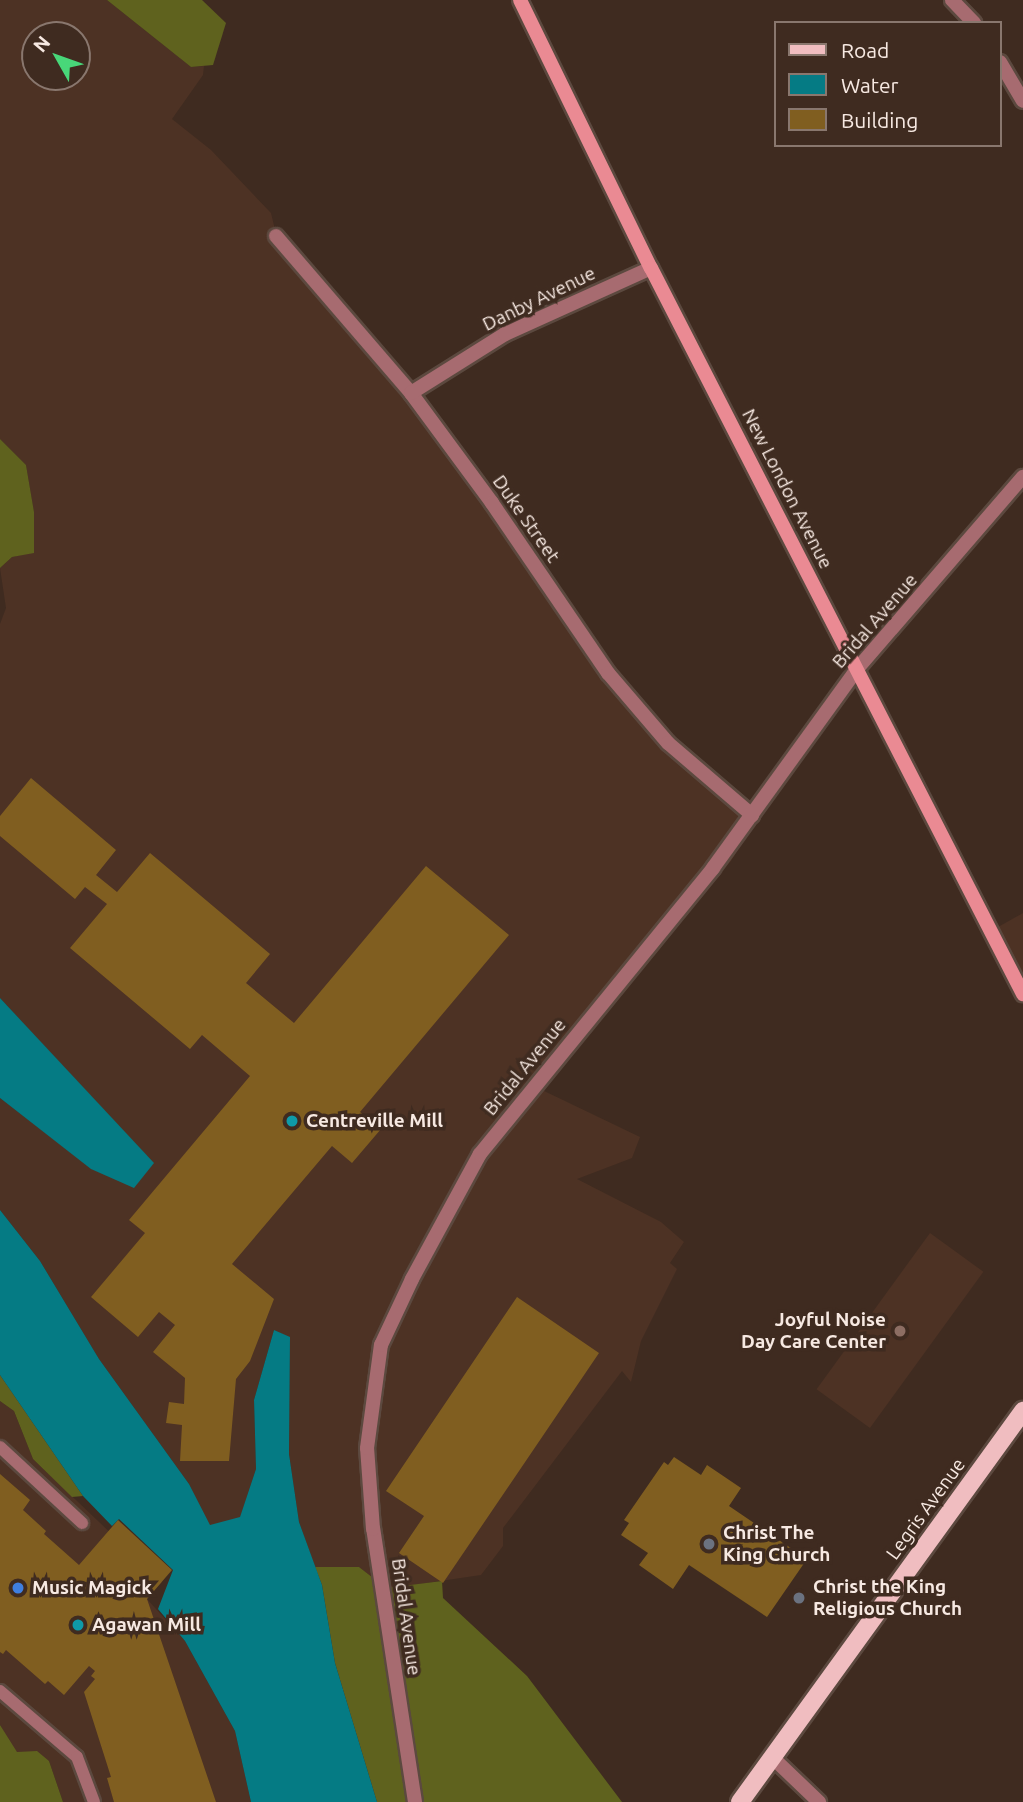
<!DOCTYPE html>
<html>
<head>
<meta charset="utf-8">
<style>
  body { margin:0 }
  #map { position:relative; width:1023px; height:1802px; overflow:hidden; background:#3f2b20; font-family:Ubuntu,sans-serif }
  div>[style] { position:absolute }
  .built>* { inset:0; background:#4d3224; transform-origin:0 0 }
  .forest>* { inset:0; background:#5f621e }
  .water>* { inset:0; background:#057b84 }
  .building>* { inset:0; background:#805e20 }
  .roads { filter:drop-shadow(2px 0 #5c493f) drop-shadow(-2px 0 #5c493f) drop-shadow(0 2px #5c493f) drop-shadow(0 -2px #5c493f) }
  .service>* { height:12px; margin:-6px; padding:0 6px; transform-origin:6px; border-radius:6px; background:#a76b70 }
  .minor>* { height:14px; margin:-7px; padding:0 7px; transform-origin:7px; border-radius:7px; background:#a76b70 }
  .secondary>* { height:14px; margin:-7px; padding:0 7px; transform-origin:7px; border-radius:7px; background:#ea8a93 }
  .primary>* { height:18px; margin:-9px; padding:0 9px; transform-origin:9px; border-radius:9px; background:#f0bdc0 }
  .dots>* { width:19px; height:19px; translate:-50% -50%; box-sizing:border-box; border:4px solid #3f2b20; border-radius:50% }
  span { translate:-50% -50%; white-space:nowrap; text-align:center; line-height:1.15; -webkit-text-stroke:7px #3f2b20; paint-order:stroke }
  .street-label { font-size:19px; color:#f7e9e2 }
  .poi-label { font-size:19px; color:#f7e9e2; font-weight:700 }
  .left { translate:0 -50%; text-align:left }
  .right { translate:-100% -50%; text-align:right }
  .legend { position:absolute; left:774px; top:21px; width:228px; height:126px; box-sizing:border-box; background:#3f2b20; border:2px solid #89776e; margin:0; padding:9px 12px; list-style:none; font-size:21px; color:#f7e9e2 }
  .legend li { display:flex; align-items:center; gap:14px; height:35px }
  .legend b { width:35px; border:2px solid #89776e }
  .north { position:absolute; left:21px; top:21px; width:70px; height:70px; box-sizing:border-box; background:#3f2b20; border:2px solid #89776e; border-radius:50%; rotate:310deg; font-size:19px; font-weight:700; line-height:28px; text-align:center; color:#f7e9e2 }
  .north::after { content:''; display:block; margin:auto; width:24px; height:32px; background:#48d779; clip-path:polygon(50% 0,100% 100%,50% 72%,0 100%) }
</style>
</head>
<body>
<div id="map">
  <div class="built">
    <div style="clip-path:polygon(evenodd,0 0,107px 0,191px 67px,204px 66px,203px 75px,172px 119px,211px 150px,271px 213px,277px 238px,408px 388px,610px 675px,683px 756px,757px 819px,731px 861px,623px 985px,540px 1089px,640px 1137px,632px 1158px,577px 1179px,661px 1222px,684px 1242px,670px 1263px,677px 1269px,641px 1341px,631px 1382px,622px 1371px,503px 1528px,503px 1546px,481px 1575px,386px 1589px,359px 1567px,315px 1567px,299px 1522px,289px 1454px,290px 1338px,274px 1330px,254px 1400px,256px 1469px,240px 1518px,209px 1526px,189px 1484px,99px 1359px,40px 1261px,0 1210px,0 1098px,92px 1169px,134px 1187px,153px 1163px,0 998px,0 624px,6px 608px,0 568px,12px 557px,34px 552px,34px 513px,26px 465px,0 439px,0 0,35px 35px,77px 35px,77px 77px,35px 77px,35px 35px)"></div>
    <div style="clip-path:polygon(1023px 913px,1023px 995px,991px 931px)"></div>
    <div style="left:930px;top:1233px;width:66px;height:193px;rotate:36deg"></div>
    <div style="clip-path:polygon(0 1401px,14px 1411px,33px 1459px,162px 1582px,147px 1599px,185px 1641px,235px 1731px,251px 1802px,63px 1802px,49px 1761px,17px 1753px,8px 1741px,0 1725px)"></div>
  </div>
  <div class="forest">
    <div style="clip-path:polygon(107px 0,202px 0,226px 23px,213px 65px,191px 67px)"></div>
    <div style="clip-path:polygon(0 439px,26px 465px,34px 512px,34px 553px,12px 557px,0 568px)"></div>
    <div style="clip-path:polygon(0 1375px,83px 1496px,72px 1497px,33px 1459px,14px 1411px,0 1401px)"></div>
    <div style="clip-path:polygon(315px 1567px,359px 1567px,386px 1588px,442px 1581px,443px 1598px,527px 1676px,622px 1802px,377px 1802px,335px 1663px,322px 1585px)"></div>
    <div style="clip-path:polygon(0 1725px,17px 1752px,37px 1751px,49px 1761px,63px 1802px,0 1802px)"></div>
  </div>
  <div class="water">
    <div style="clip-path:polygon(0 998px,154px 1163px,134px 1188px,91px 1169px,0 1098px)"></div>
    <div style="clip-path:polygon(0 1210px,40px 1261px,99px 1359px,189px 1484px,210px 1525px,240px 1517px,256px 1469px,254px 1400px,274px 1330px,290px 1337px,289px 1454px,299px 1522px,322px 1585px,335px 1663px,377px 1802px,251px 1802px,235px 1731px,185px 1641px,158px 1609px,173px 1570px,119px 1519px,112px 1526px,83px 1496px,0 1375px)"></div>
  </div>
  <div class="building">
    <div style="clip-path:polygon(31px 778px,116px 850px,96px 875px,117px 892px,150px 853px,270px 954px,246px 983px,294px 1023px,426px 866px,509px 935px,360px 1112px,381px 1129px,352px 1163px,332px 1146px,232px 1264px,274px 1299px,250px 1361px,236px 1379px,229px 1461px,180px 1461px,182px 1425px,166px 1423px,169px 1402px,184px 1404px,185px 1378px,153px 1352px,175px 1325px,159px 1312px,138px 1337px,91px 1297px,145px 1233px,129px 1220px,250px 1076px,202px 1035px,190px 1049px,70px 948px,107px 904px,85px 887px,75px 899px,0 836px,0 816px)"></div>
    <div style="clip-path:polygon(517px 1297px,599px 1353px,443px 1583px,399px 1553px,424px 1516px,386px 1491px)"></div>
    <div style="clip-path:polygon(674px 1457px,701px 1475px,707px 1465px,741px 1488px,729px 1506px,807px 1559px,767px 1617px,689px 1565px,673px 1589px,639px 1565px,648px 1553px,621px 1535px,629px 1523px,624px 1520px,664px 1462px,668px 1465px)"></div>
    <div style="clip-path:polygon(0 1474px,30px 1500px,23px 1510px,46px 1531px,44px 1534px,79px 1565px,118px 1520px,172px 1570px,147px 1599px,216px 1802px,114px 1802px,107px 1778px,111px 1777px,84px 1692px,95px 1679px,91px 1676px,95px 1671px,89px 1666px,64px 1695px,48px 1681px,45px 1684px,6px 1650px,3px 1654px,0 1652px)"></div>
  </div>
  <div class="roads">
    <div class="service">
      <div style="left:0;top:1447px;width:112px;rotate:42.8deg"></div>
      <div style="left:0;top:1691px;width:101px;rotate:40.6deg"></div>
      <div style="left:77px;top:1757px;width:48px;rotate:69.3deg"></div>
    </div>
    <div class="minor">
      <div style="left:952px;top:0;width:32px;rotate:46deg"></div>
      <div style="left:1000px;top:62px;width:45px;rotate:59.5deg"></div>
      <div style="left:276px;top:236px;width:207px;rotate:49.3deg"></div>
      <div style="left:411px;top:393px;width:137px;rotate:53.6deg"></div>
      <div style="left:492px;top:503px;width:206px;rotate:55.7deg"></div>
      <div style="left:608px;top:673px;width:92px;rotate:49.4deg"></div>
      <div style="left:668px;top:743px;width:111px;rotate:40.6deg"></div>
      <div style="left:411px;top:393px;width:111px;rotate:-32.1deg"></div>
      <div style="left:505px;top:334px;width:160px;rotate:-24.3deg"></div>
      <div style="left:773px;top:1758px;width:64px;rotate:43.7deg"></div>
      <div style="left:415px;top:1802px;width:276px;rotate:-98.7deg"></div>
      <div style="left:373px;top:1529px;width:81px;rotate:-94.2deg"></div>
      <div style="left:367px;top:1448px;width:104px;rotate:-82.3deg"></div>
      <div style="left:381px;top:1345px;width:73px;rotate:-64.8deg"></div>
      <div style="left:412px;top:1279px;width:142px;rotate:-61.5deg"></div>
      <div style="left:480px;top:1154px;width:369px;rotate:-50.8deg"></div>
      <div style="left:713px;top:868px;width:246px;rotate:-54.1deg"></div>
      <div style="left:857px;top:669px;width:254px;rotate:-49.2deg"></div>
    </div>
    <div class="secondary">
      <div style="left:520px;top:0;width:298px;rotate:64deg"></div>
      <div style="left:651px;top:268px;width:816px;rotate:62.87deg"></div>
    </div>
    <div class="primary">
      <div style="left:740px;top:1802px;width:483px;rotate:-54.1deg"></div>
    </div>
  </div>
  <div class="dots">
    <div style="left:292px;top:1121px;background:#0f9aa8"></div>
    <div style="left:900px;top:1331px;background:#8d6e63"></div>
    <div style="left:709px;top:1544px;background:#6b7280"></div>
    <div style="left:18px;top:1588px;background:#3f7fe0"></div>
    <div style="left:799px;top:1598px;background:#6b7280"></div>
    <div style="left:78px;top:1625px;background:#0f9aa8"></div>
  </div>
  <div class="street-label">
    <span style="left:539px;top:299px;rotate:-26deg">Danby Avenue</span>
    <span style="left:787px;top:489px;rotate:63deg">New London Avenue</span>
    <span style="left:526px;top:519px;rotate:55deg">Duke Street</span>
    <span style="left:875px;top:621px;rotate:-49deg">Bridal Avenue</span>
    <span style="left:525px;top:1067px;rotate:-51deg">Bridal Avenue</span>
    <span style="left:926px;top:1509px;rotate:-54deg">Legris Avenue</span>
    <span style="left:406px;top:1617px;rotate:82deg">Bridal Avenue</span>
  </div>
  <div class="poi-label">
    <span class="left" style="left:306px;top:1121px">Centreville Mill</span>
    <span class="right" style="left:886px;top:1331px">Joyful Noise<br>Day Care Center</span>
    <span class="left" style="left:723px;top:1544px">Christ The<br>King Church</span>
    <span class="left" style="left:813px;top:1598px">Christ the King<br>Religious Church</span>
    <span class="left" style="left:32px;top:1588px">Music Magick</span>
    <span class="left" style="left:92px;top:1625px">Agawan Mill</span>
  </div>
  <ul class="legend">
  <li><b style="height:9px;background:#f0bdc0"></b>Road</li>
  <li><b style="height:19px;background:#057b84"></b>Water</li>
  <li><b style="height:19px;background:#805e20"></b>Building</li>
  </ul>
  <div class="north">N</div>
</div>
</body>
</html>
